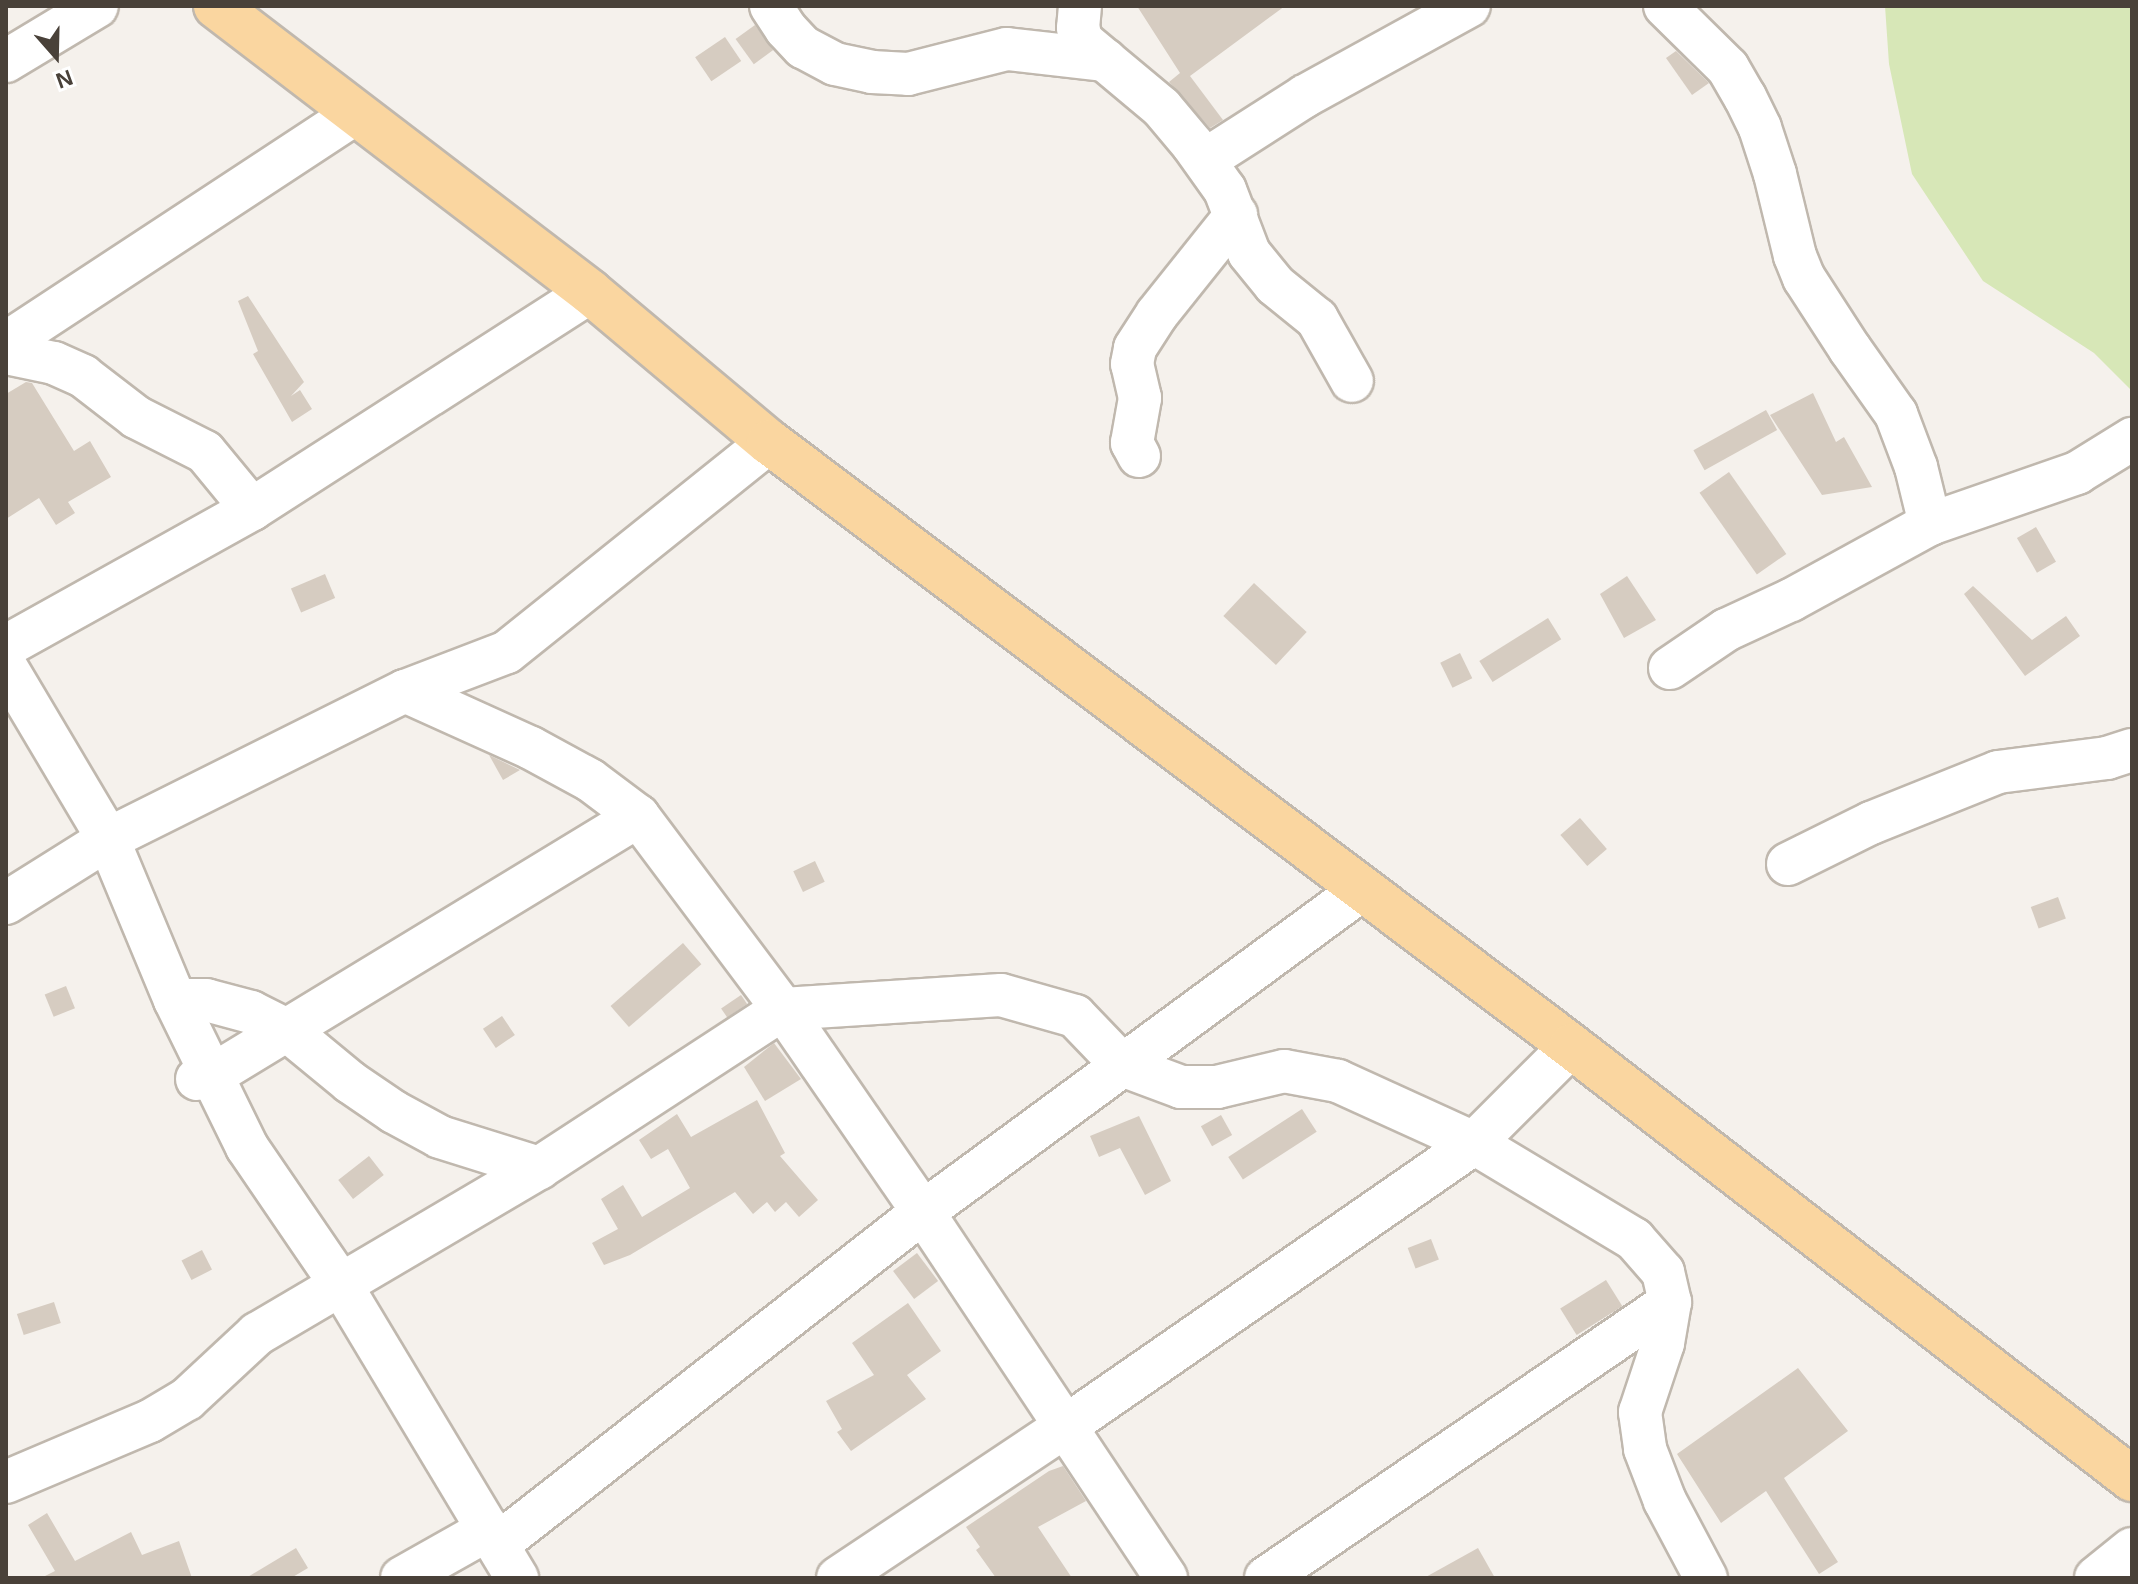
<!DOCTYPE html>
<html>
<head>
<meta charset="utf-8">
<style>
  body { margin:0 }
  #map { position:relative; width:2138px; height:1584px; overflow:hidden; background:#f5f1ec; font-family:Helvetica,sans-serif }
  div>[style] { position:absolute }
  .green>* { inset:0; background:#d7e7b7 }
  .building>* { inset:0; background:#d6ccc1; transform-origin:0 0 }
  .roads { filter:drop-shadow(2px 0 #c0b8ae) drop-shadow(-2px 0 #c0b8ae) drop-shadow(0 2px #c0b8ae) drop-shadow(0 -2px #c0b8ae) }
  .minor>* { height:42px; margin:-21px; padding:0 21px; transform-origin:21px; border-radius:21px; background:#fff }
  .major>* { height:44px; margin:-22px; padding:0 22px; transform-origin:22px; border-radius:22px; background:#fad6a0 }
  span { translate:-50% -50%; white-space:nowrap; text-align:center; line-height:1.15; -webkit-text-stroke:6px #fff; paint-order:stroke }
  .frame { position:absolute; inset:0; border:8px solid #494139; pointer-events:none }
  .north { position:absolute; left:16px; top:16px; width:80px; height:80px; -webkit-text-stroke:6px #fff; paint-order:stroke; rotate:160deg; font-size:22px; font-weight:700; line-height:32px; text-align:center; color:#494139 }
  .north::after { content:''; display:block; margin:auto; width:28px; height:36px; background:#494139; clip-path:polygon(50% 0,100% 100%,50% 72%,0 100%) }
</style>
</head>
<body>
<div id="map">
  <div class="green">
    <div style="clip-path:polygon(1885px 6px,2132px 6px,2132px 391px,2094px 353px,1983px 281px,1912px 174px,1889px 64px)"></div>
  </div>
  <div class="building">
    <div style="clip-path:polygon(1137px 6px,1285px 6px,1190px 76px,1223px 120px,1210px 128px,1169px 82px,1180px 73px)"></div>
    <div style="left:755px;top:25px;width:31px;height:24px;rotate:54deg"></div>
    <div style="left:725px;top:37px;width:29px;height:36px;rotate:56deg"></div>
    <div style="clip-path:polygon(1676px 51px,1709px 83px,1692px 95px,1666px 58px)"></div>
    <div style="clip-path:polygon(248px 296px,304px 382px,291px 396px,300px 390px,312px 409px,292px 422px,253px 354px,258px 351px,238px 301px)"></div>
    <div style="clip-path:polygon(26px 382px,32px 383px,74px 451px,90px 441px,111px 477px,68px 502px,75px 513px,56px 525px,39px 498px,6px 519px,6px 394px)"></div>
    <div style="clip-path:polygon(1813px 393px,1836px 442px,1844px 437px,1872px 487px,1822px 495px,1770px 415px)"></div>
    <div style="left:1766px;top:410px;width:23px;height:83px;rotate:61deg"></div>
    <div style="left:1729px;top:472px;width:100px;height:36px;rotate:55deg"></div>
    <div style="left:2036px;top:527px;width:40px;height:22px;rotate:60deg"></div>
    <div style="left:325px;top:574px;width:26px;height:37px;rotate:67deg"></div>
    <div style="clip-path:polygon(1627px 576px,1656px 620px,1624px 638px,1600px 594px)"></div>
    <div style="left:1254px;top:583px;width:72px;height:45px;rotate:43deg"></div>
    <div style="clip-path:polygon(1973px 586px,2032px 640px,2066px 616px,2080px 636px,2025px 676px,1964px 594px)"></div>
    <div style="left:1548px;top:618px;width:25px;height:81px;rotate:58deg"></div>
    <div style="left:1460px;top:653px;width:28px;height:22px;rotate:64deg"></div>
    <div style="clip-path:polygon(489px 755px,520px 770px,503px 780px)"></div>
    <div style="left:1580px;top:818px;width:41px;height:26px;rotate:49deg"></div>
    <div style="left:815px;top:861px;width:23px;height:24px;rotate:65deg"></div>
    <div style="left:2058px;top:897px;width:23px;height:29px;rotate:70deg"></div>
    <div style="left:683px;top:943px;width:28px;height:96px;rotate:49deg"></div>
    <div style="left:66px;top:986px;width:24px;height:23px;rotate:68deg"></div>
    <div style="left:741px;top:995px;width:11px;height:24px;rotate:56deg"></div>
    <div style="left:502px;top:1016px;width:23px;height:23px;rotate:56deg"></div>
    <div style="clip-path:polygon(774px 1043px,801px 1079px,765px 1101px,744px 1067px)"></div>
    <div style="clip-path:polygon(757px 1100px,785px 1153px,780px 1156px,818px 1200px,799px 1217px,786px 1202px,775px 1212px,767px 1202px,753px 1214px,735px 1192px,630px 1255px,604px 1265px,592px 1243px,618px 1229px,601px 1199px,623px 1185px,642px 1217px,690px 1188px,668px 1149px,651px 1159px,639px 1140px,677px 1114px,691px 1137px)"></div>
    <div style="left:1302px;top:1109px;width:27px;height:88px;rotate:57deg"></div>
    <div style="left:1221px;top:1115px;width:23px;height:23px;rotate:61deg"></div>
    <div style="clip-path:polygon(1139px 1116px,1171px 1181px,1145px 1195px,1120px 1148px,1099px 1157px,1090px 1136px)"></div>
    <div style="left:369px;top:1156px;width:24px;height:39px;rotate:52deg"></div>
    <div style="left:1431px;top:1239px;width:22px;height:25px;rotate:69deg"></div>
    <div style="left:202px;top:1250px;width:22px;height:23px;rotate:63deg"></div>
    <div style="left:917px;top:1253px;width:35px;height:30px;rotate:53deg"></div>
    <div style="left:1606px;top:1280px;width:31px;height:54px;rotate:58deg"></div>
    <div style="left:54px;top:1302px;width:22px;height:39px;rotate:72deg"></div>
    <div style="clip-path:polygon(908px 1303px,941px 1351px,907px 1375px,926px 1399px,851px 1451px,837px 1432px,842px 1429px,826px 1401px,874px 1375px,852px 1343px)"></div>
    <div style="clip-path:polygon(1798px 1368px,1848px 1431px,1784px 1478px,1838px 1562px,1819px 1574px,1766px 1491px,1721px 1523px,1677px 1454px)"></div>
    <div style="clip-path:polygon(1063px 1466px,1086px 1501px,1038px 1527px,1072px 1578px,996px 1578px,976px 1550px,980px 1547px,966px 1527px,1049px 1471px)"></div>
    <div style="clip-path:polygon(47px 1513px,75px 1561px,131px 1532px,142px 1555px,179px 1541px,192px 1578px,41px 1578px,55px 1571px,28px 1525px)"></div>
    <div style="clip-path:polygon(296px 1548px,308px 1568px,291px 1578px,246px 1578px)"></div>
    <div style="clip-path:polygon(1478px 1548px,1495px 1578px,1424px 1578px)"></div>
  </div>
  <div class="roads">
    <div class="minor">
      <div style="left:771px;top:6px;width:27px;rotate:57deg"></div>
      <div style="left:786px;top:29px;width:25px;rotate:47deg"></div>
      <div style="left:803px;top:47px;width:36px;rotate:28deg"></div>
      <div style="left:835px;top:64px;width:38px;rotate:12deg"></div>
      <div style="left:872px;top:72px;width:36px;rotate:3deg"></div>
      <div style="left:908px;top:74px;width:102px;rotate:-14.2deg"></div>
      <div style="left:1007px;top:49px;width:99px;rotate:6.4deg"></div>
      <div style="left:1080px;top:6px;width:22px;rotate:95deg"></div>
      <div style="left:1078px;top:28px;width:14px;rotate:73deg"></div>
      <div style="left:1082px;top:41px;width:104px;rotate:39.9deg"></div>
      <div style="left:1162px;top:108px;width:48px;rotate:50deg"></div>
      <div style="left:1193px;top:145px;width:55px;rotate:54.6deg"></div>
      <div style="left:1225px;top:190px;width:67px;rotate:69.1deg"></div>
      <div style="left:1249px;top:253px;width:41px;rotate:50.9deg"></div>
      <div style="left:1275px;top:285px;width:54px;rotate:39deg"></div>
      <div style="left:1317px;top:319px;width:71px;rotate:60.6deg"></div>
      <div style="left:1665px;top:6px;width:88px;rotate:44.5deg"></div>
      <div style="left:1728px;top:68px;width:34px;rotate:60deg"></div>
      <div style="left:1745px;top:97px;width:34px;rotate:64deg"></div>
      <div style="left:1760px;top:128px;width:48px;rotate:71.9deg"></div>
      <div style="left:1775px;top:174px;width:84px;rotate:76.3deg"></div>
      <div style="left:1795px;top:256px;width:24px;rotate:68deg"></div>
      <div style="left:1804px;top:278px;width:85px;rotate:57.1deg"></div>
      <div style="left:1850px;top:349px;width:80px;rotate:54.7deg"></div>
      <div style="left:1896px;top:414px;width:57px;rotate:69.3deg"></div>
      <div style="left:1916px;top:467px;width:59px;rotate:76.2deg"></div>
      <div style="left:6px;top:61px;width:106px;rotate:-31.1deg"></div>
      <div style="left:1205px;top:160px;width:119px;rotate:-32.6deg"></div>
      <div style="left:1305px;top:96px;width:187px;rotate:-28.8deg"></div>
      <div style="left:6px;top:343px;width:417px;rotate:-33.3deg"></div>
      <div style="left:6px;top:353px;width:49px;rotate:11.8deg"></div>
      <div style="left:54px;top:363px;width:32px;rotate:24deg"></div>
      <div style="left:83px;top:376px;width:67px;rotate:37.7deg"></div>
      <div style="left:136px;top:417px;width:77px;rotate:26.9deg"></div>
      <div style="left:205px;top:452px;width:74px;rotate:50.5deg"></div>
      <div style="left:1139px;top:456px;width:15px;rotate:-118deg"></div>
      <div style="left:1132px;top:443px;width:46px;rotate:-79.9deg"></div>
      <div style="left:1140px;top:398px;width:35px;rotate:-103deg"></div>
      <div style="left:1132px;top:364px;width:16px;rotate:-79deg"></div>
      <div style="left:1135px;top:348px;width:40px;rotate:-57.1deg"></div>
      <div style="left:1157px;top:314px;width:127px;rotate:-51.4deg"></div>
      <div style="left:6px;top:646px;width:282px;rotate:-29.1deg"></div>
      <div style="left:252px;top:509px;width:402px;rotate:-32.7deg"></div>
      <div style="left:6px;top:667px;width:200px;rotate:59.3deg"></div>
      <div style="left:108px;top:839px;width:174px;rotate:67.4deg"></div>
      <div style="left:175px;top:1000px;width:164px;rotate:63.9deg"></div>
      <div style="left:247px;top:1147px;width:167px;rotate:55.7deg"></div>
      <div style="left:341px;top:1285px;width:342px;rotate:59deg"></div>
      <div style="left:1670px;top:668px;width:68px;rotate:-34.2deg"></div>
      <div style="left:1726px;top:630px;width:72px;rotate:-24.8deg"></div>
      <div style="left:1791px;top:600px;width:158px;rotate:-28.7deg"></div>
      <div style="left:1930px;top:524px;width:156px;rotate:-19.1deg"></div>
      <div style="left:2077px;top:473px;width:65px;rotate:-31.7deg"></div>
      <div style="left:405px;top:691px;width:138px;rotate:24.3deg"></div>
      <div style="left:531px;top:748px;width:67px;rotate:28.5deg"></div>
      <div style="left:590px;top:780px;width:60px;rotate:36.9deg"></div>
      <div style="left:638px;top:816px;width:241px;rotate:53.1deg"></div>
      <div style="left:783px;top:1009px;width:247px;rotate:55.4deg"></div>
      <div style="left:923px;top:1212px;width:439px;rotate:56.4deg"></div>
      <div style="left:1788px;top:864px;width:93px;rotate:-26.3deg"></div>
      <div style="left:1871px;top:823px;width:137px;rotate:-21.9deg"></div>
      <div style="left:1998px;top:772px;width:110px;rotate:-7.3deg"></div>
      <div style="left:2107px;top:758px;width:26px;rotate:-18deg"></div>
      <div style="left:6px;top:903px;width:120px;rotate:-32.1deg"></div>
      <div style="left:108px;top:839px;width:332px;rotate:-26.5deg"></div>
      <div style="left:405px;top:691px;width:109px;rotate:-20.9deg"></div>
      <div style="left:507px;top:652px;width:336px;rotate:-38.7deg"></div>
      <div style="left:175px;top:1000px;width:31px"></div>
      <div style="left:206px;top:1000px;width:47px;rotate:14.9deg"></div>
      <div style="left:251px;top:1012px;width:40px;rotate:26.6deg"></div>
      <div style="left:287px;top:1030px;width:82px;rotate:39.5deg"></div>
      <div style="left:350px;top:1082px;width:53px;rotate:34.3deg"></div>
      <div style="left:394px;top:1112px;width:52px;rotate:28.5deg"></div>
      <div style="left:440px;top:1137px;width:104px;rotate:17.4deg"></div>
      <div style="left:197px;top:1079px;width:14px;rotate:-12deg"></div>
      <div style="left:211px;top:1076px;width:500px;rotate:-31.3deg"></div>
      <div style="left:6px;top:1482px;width:156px;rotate:-23deg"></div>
      <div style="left:150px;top:1421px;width:43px;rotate:-30.7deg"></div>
      <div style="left:187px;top:1399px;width:96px;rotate:-42.9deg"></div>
      <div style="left:257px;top:1334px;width:327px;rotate:-30.5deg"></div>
      <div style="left:539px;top:1168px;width:291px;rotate:-33.1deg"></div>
      <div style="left:783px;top:1009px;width:218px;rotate:-3.7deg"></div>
      <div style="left:1001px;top:995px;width:77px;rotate:15.8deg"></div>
      <div style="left:1075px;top:1016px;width:68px;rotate:46.2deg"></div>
      <div style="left:1122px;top:1065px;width:63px;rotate:20.4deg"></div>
      <div style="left:1181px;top:1087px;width:36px"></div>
      <div style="left:1217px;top:1087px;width:69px;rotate:-13.4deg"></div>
      <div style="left:1284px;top:1071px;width:55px;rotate:10.5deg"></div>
      <div style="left:1338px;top:1081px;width:149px;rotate:24.5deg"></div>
      <div style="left:1474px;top:1143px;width:187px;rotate:31deg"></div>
      <div style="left:1634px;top:1239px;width:44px;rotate:48.7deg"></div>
      <div style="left:1663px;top:1272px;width:31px;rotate:77deg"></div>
      <div style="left:1670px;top:1302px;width:42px;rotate:99.7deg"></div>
      <div style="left:1663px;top:1343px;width:73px;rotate:108.4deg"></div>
      <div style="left:1640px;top:1412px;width:37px;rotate:82deg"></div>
      <div style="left:1645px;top:1449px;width:56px;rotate:69deg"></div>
      <div style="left:1665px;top:1501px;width:87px;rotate:62deg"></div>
      <div style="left:498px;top:1544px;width:539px;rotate:-38deg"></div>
      <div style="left:923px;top:1212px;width:542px;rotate:-36.3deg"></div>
      <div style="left:402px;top:1578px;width:100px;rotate:-29.4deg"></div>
      <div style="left:838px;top:1578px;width:274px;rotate:-33.7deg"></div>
      <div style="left:1066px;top:1426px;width:497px;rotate:-34.7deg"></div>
      <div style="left:1474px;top:1143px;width:137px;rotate:-45deg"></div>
      <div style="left:1266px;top:1578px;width:489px;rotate:-34.3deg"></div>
      <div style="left:2096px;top:1578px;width:46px;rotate:-38.9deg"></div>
    </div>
    <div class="major">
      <div style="left:216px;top:6px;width:471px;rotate:37.4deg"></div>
      <div style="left:590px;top:292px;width:234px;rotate:40deg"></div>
      <div style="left:769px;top:442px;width:1004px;rotate:36.98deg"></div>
      <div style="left:1571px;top:1046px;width:709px;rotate:37.66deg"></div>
    </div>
  </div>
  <div class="frame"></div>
  <div class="north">N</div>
</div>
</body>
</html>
